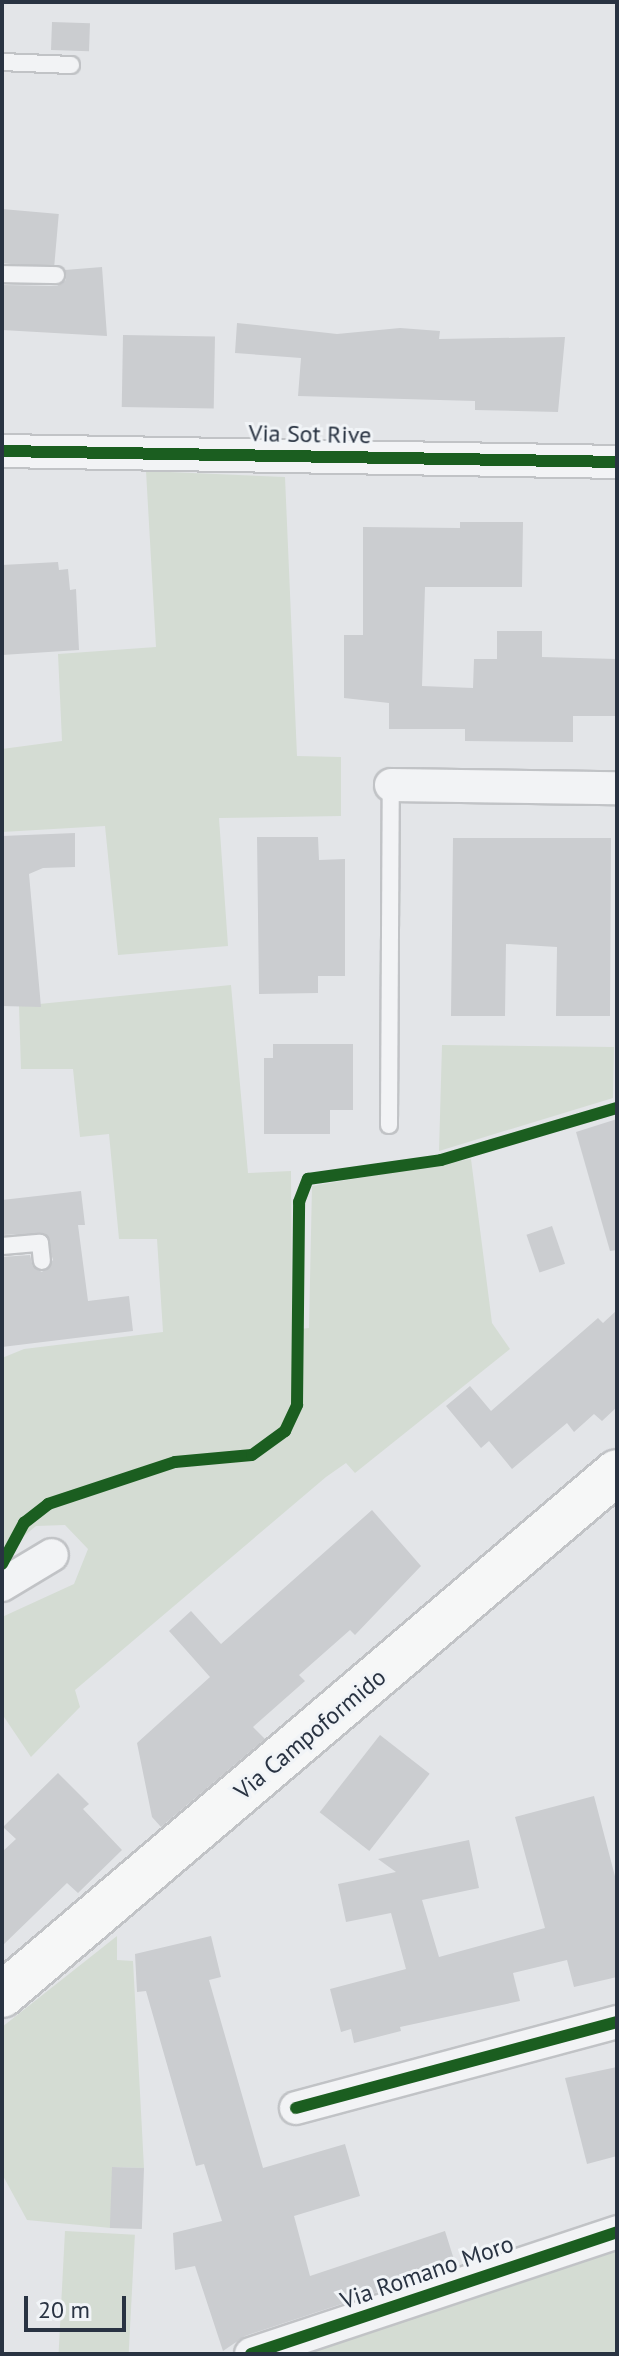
<!DOCTYPE html>
<html>
<head>
<meta charset="utf-8">
<style>
  body { margin:0 }
  #map { position:relative; width:619px; height:2356px; overflow:hidden; background:#e3e5e8; font-family:"PT Sans",sans-serif }
  div>[style] { position:absolute }
  .green>* { inset:0; background:#d4dcd3; transform-origin:0 0 }
  .building>* { inset:0; background:#cbcdd0; transform-origin:0 0 }
  .roads { filter:drop-shadow(2px 0 #c1c3c6) drop-shadow(-2px 0 #c1c3c6) drop-shadow(0 2px #c1c3c6) drop-shadow(0 -2px #c1c3c6) }
  .service>* { height:16px; margin:-8px; padding:0 8px; transform-origin:8px; border-radius:8px; background:#f2f3f5 }
  .minor>* { height:32px; margin:-16px; padding:0 16px; transform-origin:16px; border-radius:16px; background:#f2f3f5 }
  .secondary>* { height:44px; margin:-22px; padding:0 22px; transform-origin:22px; border-radius:22px; background:#f6f7f7 }
  .cycleway>* { height:12px; margin:-6px; padding:0 6px; transform-origin:6px; border-radius:6px; background:#1b5e20 }
  span { translate:-50% -50%; white-space:nowrap; text-align:center; line-height:1.15; -webkit-text-stroke:6px #f1f4f7; paint-order:stroke }
  .street-label { font-size:24px; color:#293342 }
  .frame { position:absolute; inset:0; border:4px solid #293342; pointer-events:none }
  .scale { position:absolute; left:24px; top:2296px; width:102px; height:36px; box-sizing:border-box; border:4px solid #293342; border-top:0; padding-left:10px; font-size:24px; line-height:28px; white-space:nowrap; color:#293342; -webkit-text-stroke:6px #f1f4f7; paint-order:stroke }
</style>
</head>
<body>
<div id="map">
  <div class="green">
    <div style="clip-path:polygon(146px 471px,285px 477px,297px 756px,341px 757px,341px 816px,219px 818px,228px 946px,118px 955px,105px 826px,2px 832px,2px 749px,62px 741px,58px 654px,156px 647px)"></div>
    <div style="clip-path:polygon(231px 985px,248px 1173px,291px 1171px,292px 1330px,309px 1328px,312px 1186px,471px 1159px,492px 1323px,510px 1349px,355px 1473px,346px 1463px,326px 1477px,75px 1690px,80px 1707px,31px 1757px,2px 1714px,2px 1617px,74px 1584px,88px 1549px,65px 1525px,36px 1526px,24px 1536px,2px 1573px,2px 1358px,24px 1349px,163px 1332px,157px 1239px,119px 1239px,109px 1134px,80px 1137px,73px 1069px,21px 1069px,19px 1006px)"></div>
    <div style="clip-path:polygon(442px 1045px,614px 1047px,613px 1098px,439px 1151px)"></div>
    <div style="clip-path:polygon(117px 1936px,117px 1960px,133px 1961px,144px 2168px,113px 2167px,111px 2228px,27px 2220px,2px 2174px,2px 2027px)"></div>
    <div style="left:65px;top:2231px;width:70px;height:123px;rotate:3deg"></div>
    <div style="clip-path:polygon(617px 2243px,617px 2354px,284px 2354px)"></div>
  </div>
  <div class="building">
    <div style="left:52px;top:22px;width:38px;height:28px;rotate:2deg"></div>
    <div style="left:2px;top:209px;width:57px;height:54px;rotate:5deg"></div>
    <div style="clip-path:polygon(102px 267px,107px 336px,2px 330px,2px 285px,57px 286px,66px 280px,65px 270px)"></div>
    <div style="clip-path:polygon(237px 323px,337px 334px,400px 328px,440px 331px,439px 339px,565px 337px,558px 412px,475px 410px,475px 401px,298px 396px,301px 358px,235px 353px)"></div>
    <div style="left:123px;top:335px;width:92px;height:72px;rotate:1deg"></div>
    <div style="clip-path:polygon(460px 522px,523px 522px,522px 587px,425px 587px,422px 686px,473px 688px,474px 659px,497px 659px,497px 631px,542px 631px,542px 657px,617px 659px,617px 716px,573px 716px,573px 742px,465px 741px,465px 729px,389px 729px,389px 703px,344px 698px,344px 635px,363px 635px,363px 527px,460px 528px)"></div>
    <div style="clip-path:polygon(58px 562px,59px 570px,68px 569px,70px 590px,76px 589px,79px 650px,2px 655px,2px 565px)"></div>
    <div style="clip-path:polygon(75px 833px,75px 867px,43px 868px,29px 874px,41px 1007px,2px 1006px,2px 836px)"></div>
    <div style="clip-path:polygon(257px 837px,318px 837px,319px 860px,345px 859px,345px 976px,318px 976px,318px 993px,259px 994px)"></div>
    <div style="clip-path:polygon(453px 838px,611px 838px,610px 1016px,556px 1016px,557px 947px,506px 944px,505px 1016px,451px 1016px)"></div>
    <div style="clip-path:polygon(273px 1044px,353px 1044px,353px 1110px,330px 1110px,330px 1134px,264px 1134px,264px 1058px,273px 1058px)"></div>
    <div style="clip-path:polygon(617px 1119px,617px 1250px,610px 1251px,576px 1132px)"></div>
    <div style="clip-path:polygon(81px 1191px,85px 1225px,78px 1225px,88px 1301px,129px 1296px,133px 1331px,2px 1347px,2px 1257px,30px 1255px,33px 1267px,42px 1272px,53px 1260px,45px 1233px,2px 1235px,2px 1200px)"></div>
    <div style="left:552px;top:1226px;width:40px;height:27px;rotate:71deg"></div>
    <div style="clip-path:polygon(617px 1310px,617px 1407px,602px 1421px,594px 1414px,574px 1432px,567px 1423px,512px 1469px,489px 1441px,481px 1448px,446px 1406px,470px 1386px,491px 1411px,598px 1318px,603px 1323px)"></div>
    <div style="clip-path:polygon(372px 1510px,421px 1566px,355px 1635px,350px 1630px,299px 1675px,305px 1681px,253px 1727px,265px 1739px,161px 1827px,152px 1817px,137px 1743px,210px 1677px,169px 1631px,191px 1611px,221px 1644px)"></div>
    <div style="left:380px;top:1735px;width:63px;height:98px;rotate:38deg"></div>
    <div style="clip-path:polygon(58px 1773px,89px 1804px,83px 1809px,122px 1850px,78px 1893px,67px 1883px,2px 1946px,2px 1852px,16px 1839px,3px 1827px)"></div>
    <div style="clip-path:polygon(594px 1796px,617px 1884px,617px 1977px,574px 1987px,567px 1960px,513px 1973px,520px 2001px,400px 2027px,401px 2031px,354px 2043px,351px 2029px,341px 2032px,330px 1989px,406px 1969px,391px 1913px,346px 1922px,338px 1884px,396px 1872px,378px 1859px,469px 1840px,479px 1888px,422px 1900px,439px 1957px,545px 1928px,515px 1817px)"></div>
    <div style="clip-path:polygon(211px 1936px,221px 1977px,209px 1980px,263px 2168px,345px 2144px,360px 2196px,294px 2216px,310px 2276px,445px 2231px,456px 2266px,245px 2336px,223px 2351px,195px 2266px,175px 2270px,173px 2233px,222px 2221px,204px 2164px,196px 2166px,146px 1991px,137px 1992px,135px 1954px)"></div>
    <div style="clip-path:polygon(617px 2067px,617px 2156px,587px 2164px,565px 2078px)"></div>
    <div style="left:112px;top:2167px;width:32px;height:61px;rotate:2deg"></div>
  </div>
  <div class="roads">
    <div class="service">
      <div style="left:2px;top:62px;width:69px;rotate:2.5deg"></div>
      <div style="left:2px;top:274px;width:54px;rotate:1.1deg"></div>
      <div style="left:389px;top:1125px;width:340px;rotate:-89.7deg"></div>
      <div style="left:2px;top:1246px;width:38px;rotate:-5deg"></div>
      <div style="left:40px;top:1243px;width:18px;rotate:84deg"></div>
    </div>
    <div class="minor">
      <div style="left:2px;top:451px;width:615px;rotate:1.02deg"></div>
      <div style="left:391px;top:785px;width:226px;rotate:0.8deg"></div>
      <div style="left:2px;top:1585px;width:58px;rotate:-31deg"></div>
      <div style="left:296px;top:2108px;width:332px;rotate:-15deg"></div>
      <div style="left:251px;top:2354px;width:386px;rotate:-18.4deg"></div>
    </div>
    <div class="secondary">
      <div style="left:2px;top:1995px;width:807px;rotate:-40.38deg"></div>
    </div>
  </div>
  <div class="cycleway">
    <div style="left:2px;top:451px;width:615px;rotate:1.02deg"></div>
    <div style="left:2px;top:1564px;width:47px;rotate:-61.8deg"></div>
    <div style="left:24px;top:1523px;width:31px;rotate:-38deg"></div>
    <div style="left:48px;top:1504px;width:134px;rotate:-18.3deg"></div>
    <div style="left:175px;top:1462px;width:77px;rotate:-5.2deg"></div>
    <div style="left:252px;top:1455px;width:41px;rotate:-36deg"></div>
    <div style="left:285px;top:1431px;width:29px;rotate:-65deg"></div>
    <div style="left:297px;top:1405px;width:203px;rotate:-89.4deg"></div>
    <div style="left:299px;top:1202px;width:25px;rotate:-69deg"></div>
    <div style="left:308px;top:1179px;width:134px;rotate:-8.1deg"></div>
    <div style="left:441px;top:1160px;width:184px;rotate:-16.5deg"></div>
    <div style="left:296px;top:2108px;width:332px;rotate:-15deg"></div>
    <div style="left:251px;top:2354px;width:386px;rotate:-18.4deg"></div>
  </div>
  <div class="street-label">
    <span style="left:310px;top:434px;rotate:1deg">Via Sot Rive</span>
    <span style="left:310px;top:1734px;rotate:-40deg">Via Campoformido</span>
    <span style="left:427px;top:2272px;rotate:-19deg">Via Romano Moro</span>
  </div>
  <div class="frame"></div>
  <div class="scale">20 m</div>
</div>
</body>
</html>
